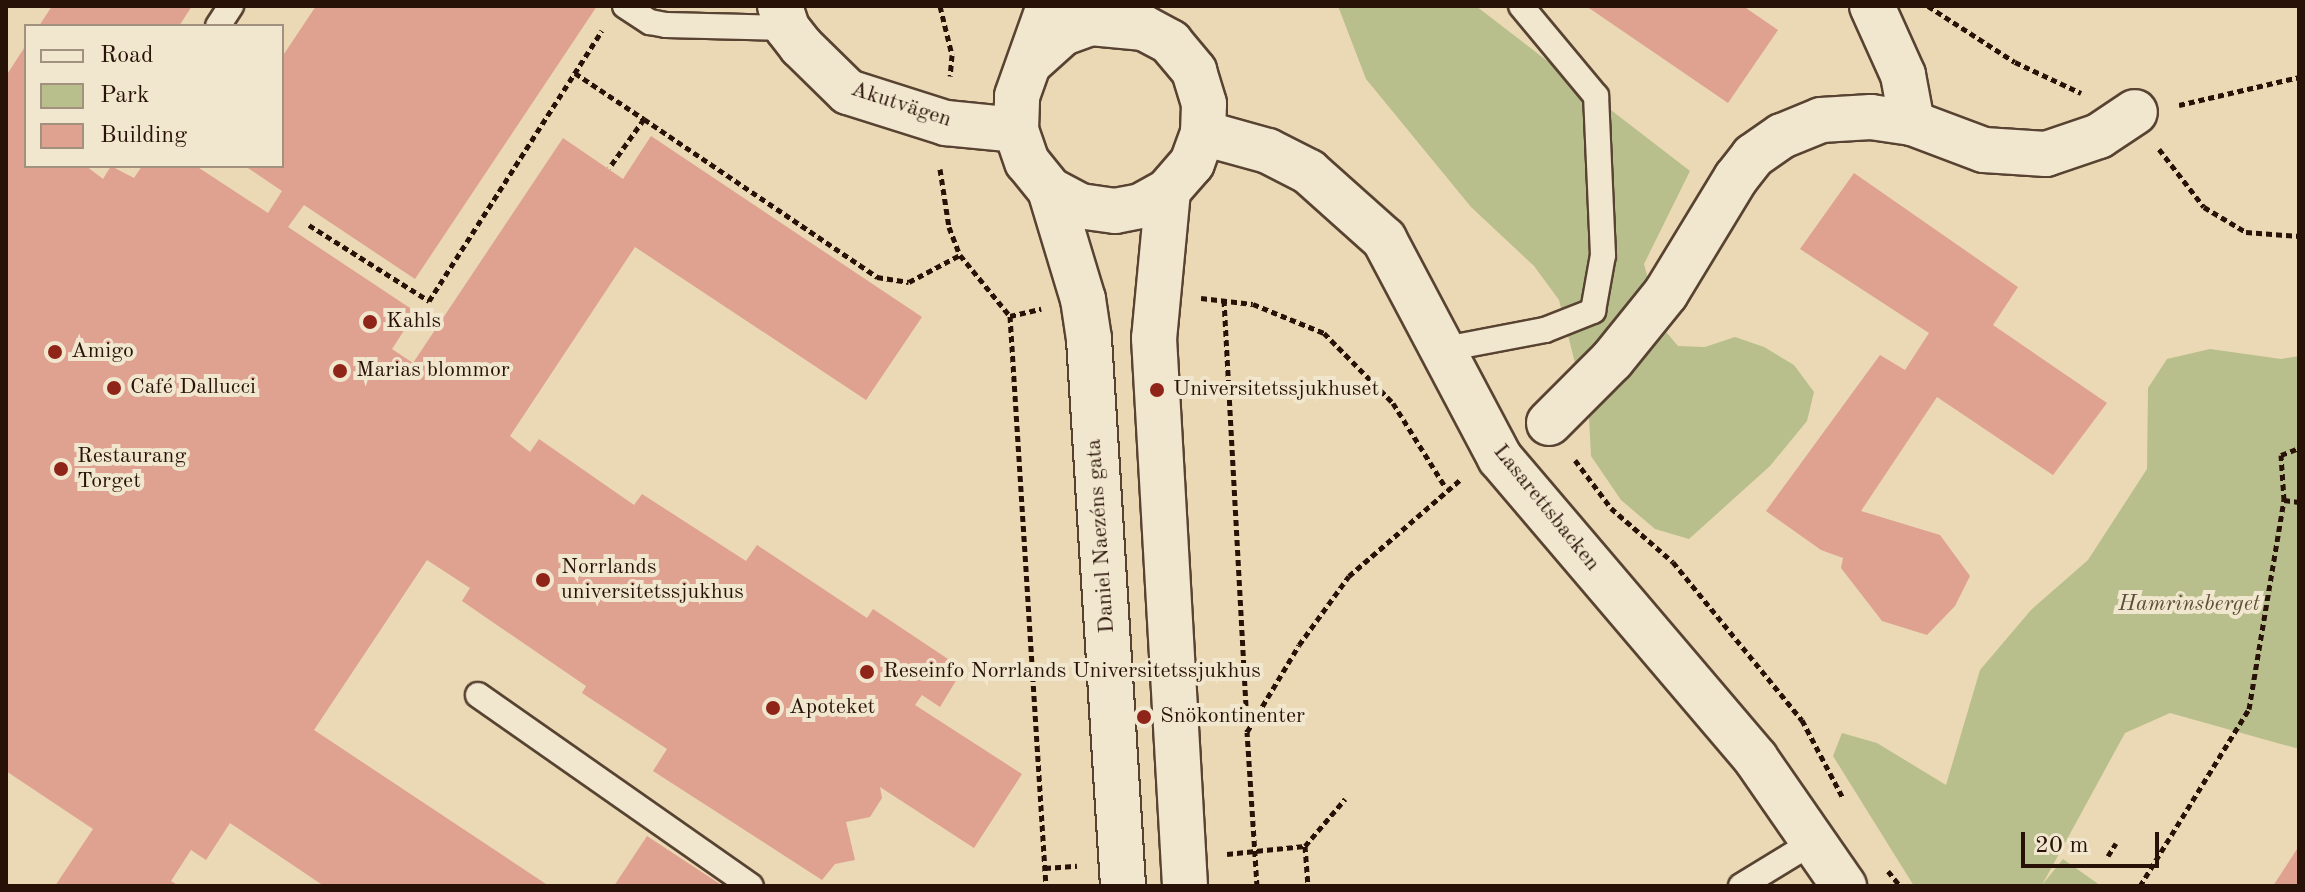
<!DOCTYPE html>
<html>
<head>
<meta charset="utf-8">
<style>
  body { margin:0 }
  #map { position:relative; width:2305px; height:892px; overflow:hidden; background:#ead9b4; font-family:"Old Standard TT",serif }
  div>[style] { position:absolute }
  .green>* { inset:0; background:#b8bf8c }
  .building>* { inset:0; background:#dfa190 }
  .path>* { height:5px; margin-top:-2.5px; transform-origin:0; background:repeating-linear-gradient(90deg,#281107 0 6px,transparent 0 10px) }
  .roads { filter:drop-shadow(2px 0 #584332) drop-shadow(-2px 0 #584332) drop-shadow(0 2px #584332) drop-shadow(0 -2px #584332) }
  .service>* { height:24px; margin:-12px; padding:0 12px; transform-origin:12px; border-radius:12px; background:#f1e6ce }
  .minor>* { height:44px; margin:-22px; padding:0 22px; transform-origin:22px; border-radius:22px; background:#f1e6ce }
  .dots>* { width:22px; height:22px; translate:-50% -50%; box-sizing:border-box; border:4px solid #f1e6ce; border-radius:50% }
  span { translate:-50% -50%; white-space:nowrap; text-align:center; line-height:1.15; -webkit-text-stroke:8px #f1e6ce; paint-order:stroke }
  .street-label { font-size:22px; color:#281107 }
  .poi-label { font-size:22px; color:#281107 }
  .left { translate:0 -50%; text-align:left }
  .park-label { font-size:22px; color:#5a4e36; font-style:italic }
  .frame { position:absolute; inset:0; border:8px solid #281107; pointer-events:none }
  .legend { position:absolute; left:24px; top:24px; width:260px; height:144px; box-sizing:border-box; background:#f1e6ce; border:2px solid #a1917e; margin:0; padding:10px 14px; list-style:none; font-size:24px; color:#281107 }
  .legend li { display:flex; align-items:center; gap:16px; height:40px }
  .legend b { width:40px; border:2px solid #a1917e }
  .scale { position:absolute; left:2021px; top:832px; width:138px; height:36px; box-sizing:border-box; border:4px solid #281107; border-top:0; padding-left:10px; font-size:24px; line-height:28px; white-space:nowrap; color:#281107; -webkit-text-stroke:6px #f1e6ce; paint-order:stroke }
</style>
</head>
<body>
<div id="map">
  <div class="green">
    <div style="clip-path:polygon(1338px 6px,1476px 6px,1690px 171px,1644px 264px,1661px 326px,1678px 346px,1705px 347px,1735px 337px,1764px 347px,1794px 365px,1814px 392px,1807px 421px,1770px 466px,1689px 539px,1655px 529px,1621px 500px,1591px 456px,1589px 418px,1559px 300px,1534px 266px,1471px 207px,1366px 79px)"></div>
    <div style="clip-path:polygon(2210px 349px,2281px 359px,2299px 356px,2299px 749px,2170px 713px,2125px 733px,2042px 885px,2063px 859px,2101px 886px,1914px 886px,1833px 756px,1842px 733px,1877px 743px,1946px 785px,1980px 670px,2031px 610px,2088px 560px,2147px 469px,2148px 388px,2167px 359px)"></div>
  </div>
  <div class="building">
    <div style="clip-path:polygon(52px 6px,192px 6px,179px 26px,39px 26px)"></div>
    <div style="clip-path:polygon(316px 6px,597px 6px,415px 279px,304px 205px,288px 227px,416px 312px,392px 349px,413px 363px,563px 138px,623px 179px,651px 136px,922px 317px,866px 400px,635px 247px,510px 436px,530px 452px,539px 439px,634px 505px,642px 494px,746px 561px,757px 545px,867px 618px,873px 609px,963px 669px,940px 707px,922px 695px,915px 705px,1022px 774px,974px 848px,880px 787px,882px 798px,870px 817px,846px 822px,855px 860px,835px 864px,822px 880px,653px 771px,667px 749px,582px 693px,586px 686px,462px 601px,470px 588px,427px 560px,314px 730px,549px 886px,324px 886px,230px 823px,206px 860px,191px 850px,171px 881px,179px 886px,55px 886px,93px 829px,6px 771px,6px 76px,26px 45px,26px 166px,86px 166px,103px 179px,111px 166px,134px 178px,142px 166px,196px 166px,268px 213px,282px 191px,245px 166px,282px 166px,282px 57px)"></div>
    <div style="clip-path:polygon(1586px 6px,1743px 6px,1778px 30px,1728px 103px)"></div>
    <div style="clip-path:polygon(1854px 173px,2018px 287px,1993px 325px,2107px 403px,2053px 475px,1937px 397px,1861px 511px,1940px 535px,1970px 576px,1955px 606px,1927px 635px,1882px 621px,1841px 568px,1843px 558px,1821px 550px,1766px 511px,1880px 355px,1905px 370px,1929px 333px,1800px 249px)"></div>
    <div style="clip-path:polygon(647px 836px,723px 886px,614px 886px)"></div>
    <div style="clip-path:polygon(2299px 846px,2299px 886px,2273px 886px)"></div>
  </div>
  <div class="path">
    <div style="left:940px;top:6px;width:50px;rotate:76.2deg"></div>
    <div style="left:952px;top:55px;width:21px;rotate:95deg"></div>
    <div style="left:1928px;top:6px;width:103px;rotate:32.8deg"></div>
    <div style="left:2015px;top:62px;width:73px;rotate:25.2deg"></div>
    <div style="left:575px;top:73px;width:83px;rotate:33.7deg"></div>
    <div style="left:644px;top:119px;width:60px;rotate:125.5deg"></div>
    <div style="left:2179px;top:105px;width:123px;rotate:-13.1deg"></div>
    <div style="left:644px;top:119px;width:282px;rotate:34.1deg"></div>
    <div style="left:877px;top:277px;width:32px;rotate:9deg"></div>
    <div style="left:909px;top:282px;width:58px;rotate:-27.9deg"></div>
    <div style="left:2159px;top:149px;width:73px;rotate:52.2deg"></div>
    <div style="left:2204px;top:207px;width:49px;rotate:30.8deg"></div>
    <div style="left:2246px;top:232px;width:53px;rotate:4.3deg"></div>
    <div style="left:940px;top:169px;width:59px;rotate:81.2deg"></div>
    <div style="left:949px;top:227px;width:30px;rotate:69deg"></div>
    <div style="left:960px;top:255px;width:79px;rotate:50.7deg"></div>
    <div style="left:1010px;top:316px;width:571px;rotate:86.39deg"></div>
    <div style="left:309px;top:225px;width:142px;rotate:32.3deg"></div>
    <div style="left:429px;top:301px;width:321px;rotate:-57.4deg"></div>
    <div style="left:1201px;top:298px;width:52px;rotate:6.6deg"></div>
    <div style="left:1253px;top:304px;width:77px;rotate:22.2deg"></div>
    <div style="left:1324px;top:333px;width:98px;rotate:45.4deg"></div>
    <div style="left:1393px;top:403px;width:100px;rotate:58.1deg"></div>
    <div style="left:1224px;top:300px;width:432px;rotate:86.9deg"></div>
    <div style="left:1010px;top:316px;width:32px;rotate:-13deg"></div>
    <div style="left:1575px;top:460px;width:60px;rotate:53.1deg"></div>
    <div style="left:1611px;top:508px;width:82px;rotate:41.1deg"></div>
    <div style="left:1673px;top:562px;width:204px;rotate:50.8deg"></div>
    <div style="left:1802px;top:720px;width:88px;rotate:62.3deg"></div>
    <div style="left:2284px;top:500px;width:15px;rotate:8deg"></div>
    <div style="left:1305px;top:846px;width:62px;rotate:-49.6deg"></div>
    <div style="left:1227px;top:854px;width:78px;rotate:-5.9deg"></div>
    <div style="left:1305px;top:846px;width:40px;rotate:85.7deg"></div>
    <div style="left:2108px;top:856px;width:15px;rotate:-58deg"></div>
    <div style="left:1045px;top:868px;width:32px;rotate:-4deg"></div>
    <div style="left:1888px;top:871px;width:19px;rotate:51deg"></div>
    <div style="left:1257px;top:886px;width:154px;rotate:-93.7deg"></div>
    <div style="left:1247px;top:732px;width:101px;rotate:-59.1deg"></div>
    <div style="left:1299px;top:645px;width:85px;rotate:-54.1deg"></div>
    <div style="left:1349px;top:576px;width:148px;rotate:-40.9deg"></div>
    <div style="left:2140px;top:886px;width:208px;rotate:-58.4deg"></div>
    <div style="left:2249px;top:709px;width:212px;rotate:-80.5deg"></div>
    <div style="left:2284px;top:500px;width:45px;rotate:-93.8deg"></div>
    <div style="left:2281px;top:455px;width:19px;rotate:-21deg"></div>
  </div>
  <div class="roads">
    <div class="service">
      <div style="left:625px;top:6px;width:30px;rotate:33deg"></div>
      <div style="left:650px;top:22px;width:16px;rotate:11deg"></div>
      <div style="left:666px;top:25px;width:121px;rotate:1.4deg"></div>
      <div style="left:218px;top:26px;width:24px;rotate:-57deg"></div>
      <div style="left:1445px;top:349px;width:102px;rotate:-10.8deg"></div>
      <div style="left:1545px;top:330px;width:52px;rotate:-21.6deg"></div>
      <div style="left:1593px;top:311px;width:57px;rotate:-79.9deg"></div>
      <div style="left:1603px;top:255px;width:159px;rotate:-92.5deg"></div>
      <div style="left:1596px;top:96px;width:117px;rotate:-129.8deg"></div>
      <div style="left:478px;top:695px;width:333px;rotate:35deg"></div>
      <div style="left:1741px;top:886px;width:84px;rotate:-31.4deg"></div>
    </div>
    <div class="minor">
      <div style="left:780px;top:6px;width:23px;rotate:72deg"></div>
      <div style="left:787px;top:28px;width:23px;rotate:52deg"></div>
      <div style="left:801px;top:46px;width:66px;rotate:44.4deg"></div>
      <div style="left:848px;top:92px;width:103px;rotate:17.6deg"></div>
      <div style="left:946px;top:123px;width:70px;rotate:5.7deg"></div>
      <div style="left:1872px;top:6px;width:76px;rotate:65.8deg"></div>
      <div style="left:1903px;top:75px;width:49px;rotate:79.4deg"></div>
      <div style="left:1033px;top:60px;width:40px;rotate:-42deg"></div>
      <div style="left:1063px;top:33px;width:30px;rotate:-20deg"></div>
      <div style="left:1091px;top:23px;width:53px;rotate:5.4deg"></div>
      <div style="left:1144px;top:28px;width:30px;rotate:28deg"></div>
      <div style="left:1170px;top:42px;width:38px;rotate:50deg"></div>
      <div style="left:1194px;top:71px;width:34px;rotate:73deg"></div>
      <div style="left:1204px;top:104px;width:29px;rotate:92deg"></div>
      <div style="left:1203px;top:133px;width:32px;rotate:110deg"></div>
      <div style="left:1192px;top:163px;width:37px;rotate:131deg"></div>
      <div style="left:1168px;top:191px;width:31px;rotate:151deg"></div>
      <div style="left:1141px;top:206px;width:26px;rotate:169deg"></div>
      <div style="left:1115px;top:211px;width:35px;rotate:-172deg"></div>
      <div style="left:1080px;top:206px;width:34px;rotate:-152deg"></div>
      <div style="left:1050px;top:190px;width:36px;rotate:-129deg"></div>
      <div style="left:1027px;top:162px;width:34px;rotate:-109deg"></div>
      <div style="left:1016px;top:130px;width:34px;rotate:-88deg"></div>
      <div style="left:1017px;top:96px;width:96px;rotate:-70.4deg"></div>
      <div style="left:1203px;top:133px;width:67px;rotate:15.5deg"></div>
      <div style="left:1268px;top:151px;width:46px;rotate:27.1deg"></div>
      <div style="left:1309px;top:172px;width:101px;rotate:41.8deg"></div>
      <div style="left:1384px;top:239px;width:248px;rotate:62.1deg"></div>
      <div style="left:1500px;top:458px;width:395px;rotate:49.6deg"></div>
      <div style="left:1756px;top:759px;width:155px;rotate:55.3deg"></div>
      <div style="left:1050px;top:190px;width:114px;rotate:73.2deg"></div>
      <div style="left:1083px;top:299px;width:40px;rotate:81.5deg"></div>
      <div style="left:1089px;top:339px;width:548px;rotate:86.44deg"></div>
      <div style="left:1168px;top:191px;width:148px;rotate:95.4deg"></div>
      <div style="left:1154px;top:338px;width:549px;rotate:86.76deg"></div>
      <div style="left:1549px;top:423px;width:89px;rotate:-45deg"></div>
      <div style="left:1612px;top:360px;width:86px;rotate:-51.1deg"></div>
      <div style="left:1666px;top:293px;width:135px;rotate:-58.7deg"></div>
      <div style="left:1736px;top:178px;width:28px;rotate:-52deg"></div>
      <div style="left:1753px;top:156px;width:35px;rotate:-35deg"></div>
      <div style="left:1782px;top:136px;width:42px;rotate:-22.3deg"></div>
      <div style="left:1821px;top:120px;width:50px;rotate:-3.4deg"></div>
      <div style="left:1871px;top:117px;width:41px;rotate:8.3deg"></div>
      <div style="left:1912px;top:123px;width:77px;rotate:20.6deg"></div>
      <div style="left:1984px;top:150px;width:62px;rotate:3.7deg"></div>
      <div style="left:2046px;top:154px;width:56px;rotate:-18.8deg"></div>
      <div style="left:2099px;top:136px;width:43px;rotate:-33.7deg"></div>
    </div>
  </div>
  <div class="dots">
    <div style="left:370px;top:322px;background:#8f2418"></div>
    <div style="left:55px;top:352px;background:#8f2418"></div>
    <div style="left:340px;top:371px;background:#8f2418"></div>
    <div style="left:114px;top:388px;background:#8f2418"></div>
    <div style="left:1157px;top:390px;background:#8f2418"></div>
    <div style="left:61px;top:469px;background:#8f2418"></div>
    <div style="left:543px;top:580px;background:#8f2418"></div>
    <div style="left:867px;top:672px;background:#8f2418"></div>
    <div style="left:773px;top:708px;background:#8f2418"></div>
    <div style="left:1144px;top:717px;background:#8f2418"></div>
  </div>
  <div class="street-label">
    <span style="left:901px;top:105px;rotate:18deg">Akutvägen</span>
    <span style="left:1546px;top:508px;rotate:51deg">Lasarettsbacken</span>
    <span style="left:1101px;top:536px;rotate:-94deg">Daniel Naezéns gata</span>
  </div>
  <div class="poi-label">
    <span class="left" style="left:386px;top:322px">Kahls</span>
    <span class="left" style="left:71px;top:352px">Amigo</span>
    <span class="left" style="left:356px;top:371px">Marias blommor</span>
    <span class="left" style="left:130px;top:388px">Café Dallucci</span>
    <span class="left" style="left:1173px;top:390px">Universitetssjukhuset</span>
    <span class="left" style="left:77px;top:469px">Restaurang<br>Torget</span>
    <span class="left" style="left:561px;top:580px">Norrlands<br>universitetssjukhus</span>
    <span class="left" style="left:883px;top:672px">Reseinfo Norrlands Universitetssjukhus</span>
    <span class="left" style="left:789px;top:708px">Apoteket</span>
    <span class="left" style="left:1160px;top:717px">Snökontinenter</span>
  </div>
  <div class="park-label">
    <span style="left:2189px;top:605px">Hamrinsberget</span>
  </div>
  <div class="frame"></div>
  <ul class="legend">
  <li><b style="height:10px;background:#f1e6ce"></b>Road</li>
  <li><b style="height:22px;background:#b8bf8c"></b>Park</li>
  <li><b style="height:22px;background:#dfa190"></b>Building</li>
  </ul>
  <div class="scale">20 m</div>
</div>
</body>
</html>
